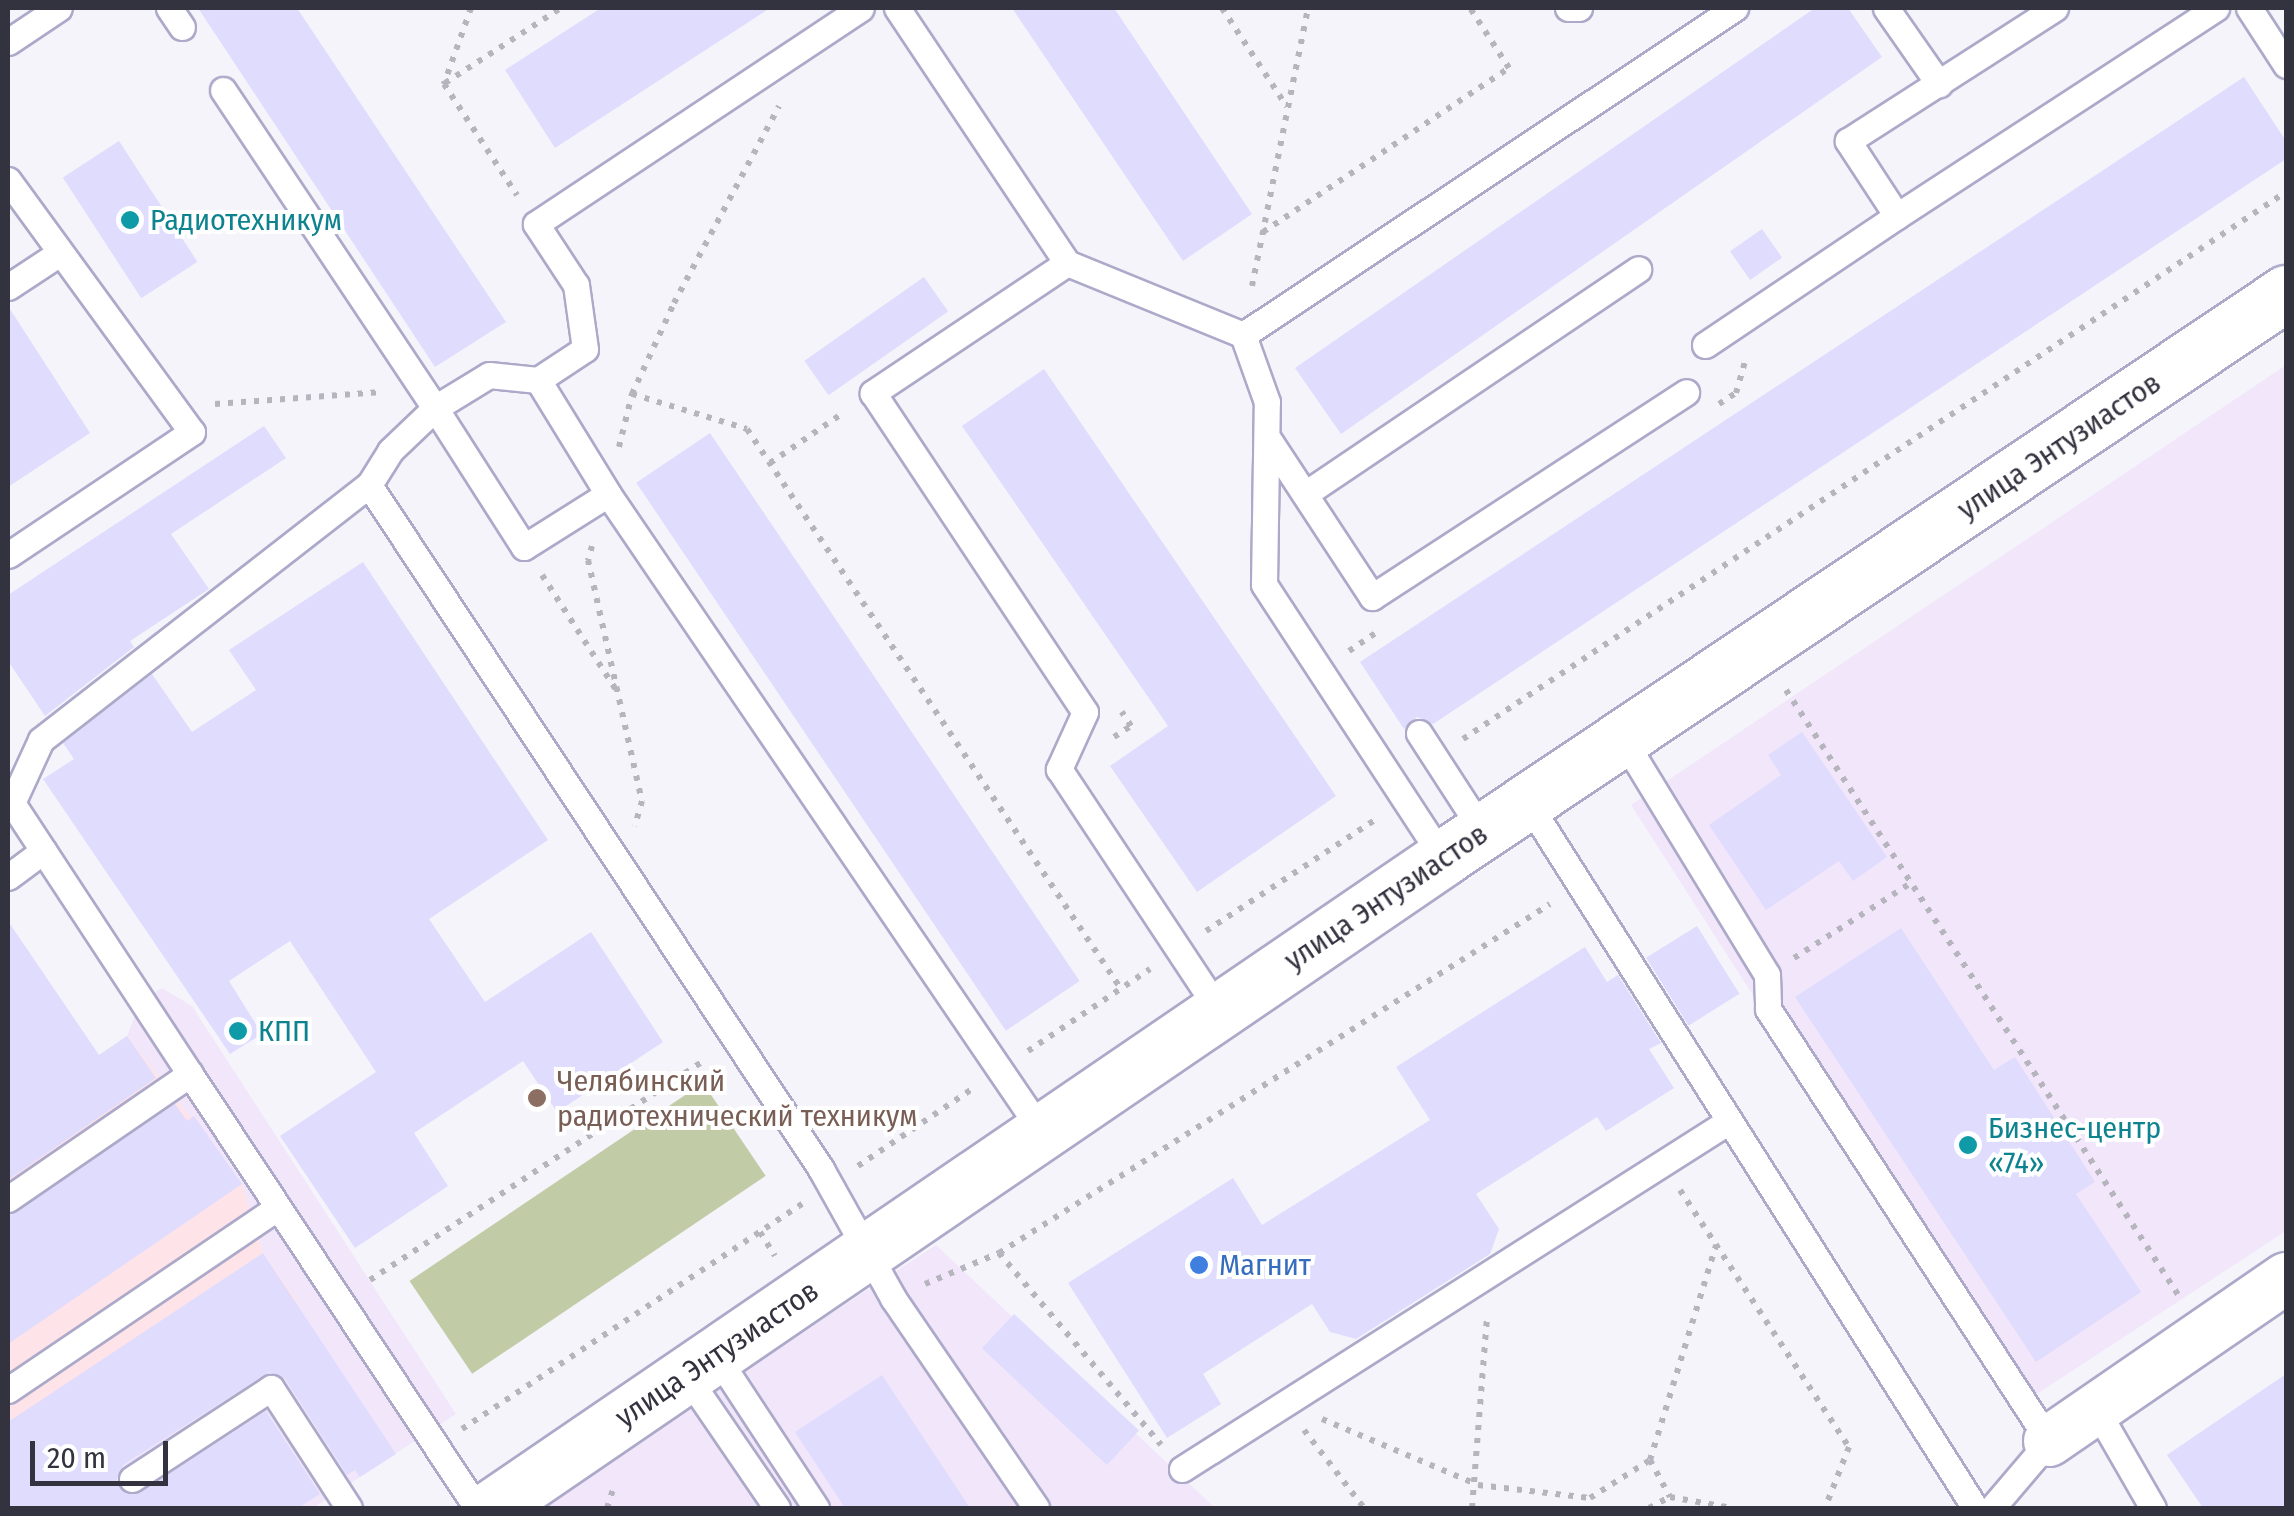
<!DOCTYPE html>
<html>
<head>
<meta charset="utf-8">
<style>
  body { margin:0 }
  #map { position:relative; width:2294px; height:1516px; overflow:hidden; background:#f5f4fb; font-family:"Fira Sans Condensed",sans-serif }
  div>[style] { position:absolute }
  .commercial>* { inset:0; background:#f2e6fa }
  .industrial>* { inset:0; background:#fee3e9 }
  .green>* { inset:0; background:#c1cca6; transform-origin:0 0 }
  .building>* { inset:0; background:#e0dcfd; transform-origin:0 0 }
  .path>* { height:6px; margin-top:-3px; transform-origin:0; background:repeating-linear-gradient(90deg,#b6b5be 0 5px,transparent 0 13px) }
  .roads { filter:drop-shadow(2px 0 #aca9c9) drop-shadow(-2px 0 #aca9c9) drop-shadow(0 2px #aca9c9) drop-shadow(0 -2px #aca9c9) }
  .lane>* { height:25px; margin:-12.5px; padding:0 12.5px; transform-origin:12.5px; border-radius:12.5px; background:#fff }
  .street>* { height:50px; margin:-25px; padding:0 25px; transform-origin:25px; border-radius:25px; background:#fff }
  .secondary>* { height:55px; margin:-27.5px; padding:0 27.5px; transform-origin:27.5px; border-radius:27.5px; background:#fff }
  .dots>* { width:28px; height:28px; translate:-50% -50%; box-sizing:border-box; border:5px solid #fff; border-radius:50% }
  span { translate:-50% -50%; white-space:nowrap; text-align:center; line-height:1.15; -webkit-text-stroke:8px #fff; paint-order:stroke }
  .culture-label { font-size:30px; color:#0d838f }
  .left { translate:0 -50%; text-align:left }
  .street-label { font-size:30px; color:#33323f }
  .education-label { font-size:30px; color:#785e54 }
  .shop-label { font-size:30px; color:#366cbe }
  .frame { position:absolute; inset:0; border:10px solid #33323f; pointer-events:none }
  .scale { position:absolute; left:30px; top:1441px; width:138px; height:45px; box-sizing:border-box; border:5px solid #33323f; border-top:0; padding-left:12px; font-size:30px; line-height:35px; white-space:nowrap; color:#33323f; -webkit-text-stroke:8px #fff; paint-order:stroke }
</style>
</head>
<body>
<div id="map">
  <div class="commercial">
    <div style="clip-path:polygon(2286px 365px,2286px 1231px,2017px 1407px,1631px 805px)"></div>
    <div style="clip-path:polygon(162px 988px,192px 1006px,456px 1414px,313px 1508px,130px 1508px,100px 1465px,261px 1324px,297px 1301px,263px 1253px,241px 1184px,127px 1036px,141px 1000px)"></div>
    <div style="clip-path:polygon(936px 1245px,1215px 1508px,534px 1508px)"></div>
  </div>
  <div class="industrial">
    <div style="clip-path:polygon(127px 1036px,242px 1184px,263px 1253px,297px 1301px,261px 1324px,101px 1466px,130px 1508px,32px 1508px,8px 1473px,8px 1118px)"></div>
  </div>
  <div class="green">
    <div style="left:703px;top:1083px;width:112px;height:354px;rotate:56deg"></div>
  </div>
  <div class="building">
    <div style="clip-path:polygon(198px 8px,297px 8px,506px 322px,435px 367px)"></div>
    <div style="clip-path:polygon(601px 8px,770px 8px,555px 148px,505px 70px)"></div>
    <div style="clip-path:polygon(1012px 8px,1114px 8px,1252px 214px,1183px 261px)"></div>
    <div style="clip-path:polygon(1815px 8px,1848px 8px,1882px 57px,1341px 434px,1295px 368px)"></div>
    <div style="clip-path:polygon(2244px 77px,2286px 141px,2286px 159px,1433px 724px,1417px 717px,1404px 729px,1360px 662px)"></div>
    <div style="left:119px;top:141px;width:144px;height:67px;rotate:57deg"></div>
    <div style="left:1762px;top:229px;width:35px;height:39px;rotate:55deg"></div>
    <div style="left:924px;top:277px;width:42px;height:146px;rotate:55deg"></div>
    <div style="clip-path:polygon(8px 306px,90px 433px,8px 487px)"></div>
    <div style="clip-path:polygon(1044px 369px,1336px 796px,1197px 892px,1110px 766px,1168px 726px,962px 426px)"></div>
    <div style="clip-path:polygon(264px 426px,286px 458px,171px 534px,209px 589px,130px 641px,134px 647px,45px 716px,8px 661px,8px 595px)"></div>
    <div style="left:710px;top:433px;width:661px;height:89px;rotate:56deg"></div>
    <div style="clip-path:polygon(363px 562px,548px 840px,429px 919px,485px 1002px,591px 932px,663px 1042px,557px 1112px,523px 1061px,414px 1133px,448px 1186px,355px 1248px,280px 1136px,376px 1072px,290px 941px,229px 981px,262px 1034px,230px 1054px,43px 779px,74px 759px,63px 743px,152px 674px,192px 732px,256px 690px,229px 650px)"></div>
    <div style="clip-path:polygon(1802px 732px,1887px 857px,1853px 881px,1839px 861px,1766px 910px,1709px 825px,1781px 775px,1768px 755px)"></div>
    <div style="clip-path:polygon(8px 921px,99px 1055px,127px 1036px,156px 1078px,8px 1180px)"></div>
    <div style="left:1697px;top:926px;width:80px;height:60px;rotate:58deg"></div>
    <div style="clip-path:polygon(1901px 928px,1994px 1070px,2015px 1057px,2095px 1182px,2076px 1194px,2141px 1292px,2036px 1362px,1795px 997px)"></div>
    <div style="clip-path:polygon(1585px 947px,1607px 982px,1618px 975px,1661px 1043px,1649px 1049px,1674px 1088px,1606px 1131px,1597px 1117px,1476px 1194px,1499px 1229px,1490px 1254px,1356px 1339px,1330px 1332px,1312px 1304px,1203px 1374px,1221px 1404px,1167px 1438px,1068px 1283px,1233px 1178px,1262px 1225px,1430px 1120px,1396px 1067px)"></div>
    <div style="clip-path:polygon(175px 1104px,187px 1121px,194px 1116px,242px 1184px,8px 1344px,8px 1215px)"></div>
    <div style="clip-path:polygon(263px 1253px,396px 1454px,360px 1477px,355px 1470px,347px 1475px,285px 1379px,269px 1372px,123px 1465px,116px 1481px,126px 1494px,140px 1493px,266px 1411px,320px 1494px,298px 1508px,8px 1508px,8px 1422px)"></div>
    <div style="left:1014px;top:1314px;width:171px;height:47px;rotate:43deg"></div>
    <div style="clip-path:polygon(2286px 1374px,2286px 1508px,2203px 1508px,2167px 1455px)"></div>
    <div style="clip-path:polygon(882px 1375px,970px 1508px,845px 1508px,795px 1432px)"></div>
  </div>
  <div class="path">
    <div style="left:471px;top:8px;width:81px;rotate:109.6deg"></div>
    <div style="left:444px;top:84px;width:133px;rotate:56.7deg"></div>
    <div style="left:1222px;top:8px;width:118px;rotate:56.7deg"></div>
    <div style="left:445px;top:83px;width:138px;rotate:-32.9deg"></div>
    <div style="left:1263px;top:232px;width:296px;rotate:-33.7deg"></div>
    <div style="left:1509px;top:68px;width:72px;rotate:-123deg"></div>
    <div style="left:1252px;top:286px;width:284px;rotate:-78.6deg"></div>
    <div style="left:632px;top:394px;width:120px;rotate:16.9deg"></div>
    <div style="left:747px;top:429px;width:673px;rotate:56.26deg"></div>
    <div style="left:215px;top:404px;width:167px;rotate:-4.1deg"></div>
    <div style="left:1719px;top:404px;width:20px;rotate:-33deg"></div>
    <div style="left:1736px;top:393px;width:32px;rotate:-74deg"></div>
    <div style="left:619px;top:447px;width:55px;rotate:-76.2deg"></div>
    <div style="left:632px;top:394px;width:100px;rotate:-65.2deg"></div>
    <div style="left:674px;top:303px;width:223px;rotate:-61.9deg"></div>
    <div style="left:770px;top:463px;width:88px;rotate:-34.4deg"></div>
    <div style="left:592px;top:546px;width:15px;rotate:106deg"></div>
    <div style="left:588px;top:560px;width:247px;rotate:77.4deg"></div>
    <div style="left:642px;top:801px;width:26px;rotate:106deg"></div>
    <div style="left:542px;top:575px;width:137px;rotate:57.2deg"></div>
    <div style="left:1349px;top:651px;width:32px;rotate:-34deg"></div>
    <div style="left:1786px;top:690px;width:722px;rotate:57.04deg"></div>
    <div style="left:1114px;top:737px;width:20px;rotate:-33deg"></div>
    <div style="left:1131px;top:726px;width:17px;rotate:-123deg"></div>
    <div style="left:1463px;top:739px;width:988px;rotate:-33.61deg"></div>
    <div style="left:1206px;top:931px;width:202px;rotate:-33.3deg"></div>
    <div style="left:1794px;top:958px;width:139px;rotate:-32.7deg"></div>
    <div style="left:1028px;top:1051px;width:147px;rotate:-33.9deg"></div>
    <div style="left:858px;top:1166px;width:138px;rotate:-34deg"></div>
    <div style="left:1680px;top:1190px;width:308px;rotate:56.7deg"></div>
    <div style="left:1849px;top:1447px;width:66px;rotate:111.5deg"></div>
    <div style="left:760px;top:1232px;width:28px;rotate:58deg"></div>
    <div style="left:999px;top:1253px;width:251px;rotate:49.8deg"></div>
    <div style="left:370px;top:1280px;width:402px;rotate:-33.3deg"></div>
    <div style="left:925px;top:1284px;width:80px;rotate:-22.7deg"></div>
    <div style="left:999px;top:1253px;width:652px;rotate:-32.35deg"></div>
    <div style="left:1322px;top:1419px;width:169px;rotate:22.9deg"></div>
    <div style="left:1478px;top:1485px;width:113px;rotate:6.6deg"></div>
    <div style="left:1590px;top:1498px;width:71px;rotate:-32.3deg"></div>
    <div style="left:1650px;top:1460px;width:225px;rotate:-72.9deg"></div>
    <div style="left:462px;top:1429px;width:408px;rotate:-33.5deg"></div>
    <div style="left:1304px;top:1430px;width:98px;rotate:52.4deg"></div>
    <div style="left:1650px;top:1460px;width:42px;rotate:61.6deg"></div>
    <div style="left:607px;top:1508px;width:23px;rotate:-72deg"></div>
    <div style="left:1472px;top:1508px;width:193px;rotate:-85.5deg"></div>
    <div style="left:1649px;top:1508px;width:24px;rotate:-28deg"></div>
    <div style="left:1670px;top:1497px;width:63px;rotate:10.1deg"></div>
  </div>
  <div class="roads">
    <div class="lane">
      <div style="left:169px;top:8px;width:23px;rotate:56deg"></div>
      <div style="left:897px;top:8px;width:306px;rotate:56.3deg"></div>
      <div style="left:1067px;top:263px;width:190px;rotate:22.2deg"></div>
      <div style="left:1568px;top:8px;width:11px"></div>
      <div style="left:1886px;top:8px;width:93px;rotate:55.1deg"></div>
      <div style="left:2249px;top:8px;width:68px;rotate:57deg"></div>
      <div style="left:8px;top:42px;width:61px;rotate:-33.7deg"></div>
      <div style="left:223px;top:90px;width:382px;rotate:56.3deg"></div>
      <div style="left:435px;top:408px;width:63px;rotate:-31.4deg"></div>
      <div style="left:489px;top:375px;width:49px;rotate:5.8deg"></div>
      <div style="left:538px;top:380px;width:134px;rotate:58.4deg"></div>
      <div style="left:608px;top:494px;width:772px;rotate:55.77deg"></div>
      <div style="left:8px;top:180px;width:312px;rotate:53.9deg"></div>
      <div style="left:192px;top:432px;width:221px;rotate:146.2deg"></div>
      <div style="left:1897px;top:216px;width:381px;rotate:-33.1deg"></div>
      <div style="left:1067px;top:263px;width:234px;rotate:146.2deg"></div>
      <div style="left:873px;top:393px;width:383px;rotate:56.4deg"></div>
      <div style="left:1085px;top:712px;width:63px;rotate:114.5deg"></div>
      <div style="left:1059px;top:769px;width:290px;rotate:56.5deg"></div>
      <div style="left:8px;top:287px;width:60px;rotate:-33.4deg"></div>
      <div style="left:1705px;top:345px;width:231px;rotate:-33.9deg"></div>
      <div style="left:1897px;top:216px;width:90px;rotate:-123.2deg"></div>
      <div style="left:1848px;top:141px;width:246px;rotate:-32.7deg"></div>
      <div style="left:538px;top:380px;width:56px;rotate:-33.4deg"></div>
      <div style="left:585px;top:349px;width:65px;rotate:-98deg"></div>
      <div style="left:576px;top:285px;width:73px;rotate:-123.3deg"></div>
      <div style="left:536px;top:224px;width:390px;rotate:-33.6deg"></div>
      <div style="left:1269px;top:440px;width:188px;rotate:56.7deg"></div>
      <div style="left:1372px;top:597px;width:375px;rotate:-33.1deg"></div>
      <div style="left:369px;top:485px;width:40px;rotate:-58deg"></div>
      <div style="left:390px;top:451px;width:62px;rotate:-43.7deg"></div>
      <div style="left:435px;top:408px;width:165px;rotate:57.4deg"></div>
      <div style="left:524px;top:547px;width:99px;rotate:-32.2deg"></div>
      <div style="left:1305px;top:494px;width:402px;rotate:-34deg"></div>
      <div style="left:1419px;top:733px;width:118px;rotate:57.1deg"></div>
      <div style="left:1623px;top:739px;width:276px;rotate:58.6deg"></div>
      <div style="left:1767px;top:975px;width:34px;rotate:88deg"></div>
      <div style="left:1768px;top:1009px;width:515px;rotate:56.96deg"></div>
      <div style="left:2049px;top:1441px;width:88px;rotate:130.4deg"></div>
      <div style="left:1528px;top:803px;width:835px;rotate:57.62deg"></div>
      <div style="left:1443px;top:858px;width:327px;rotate:-123.2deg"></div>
      <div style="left:1264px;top:584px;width:182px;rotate:-89.1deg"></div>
      <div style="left:1267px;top:402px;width:71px;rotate:-109.7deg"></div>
      <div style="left:1243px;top:335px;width:591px;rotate:-33.61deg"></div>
      <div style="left:8px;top:877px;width:44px;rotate:-36.6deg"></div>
      <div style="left:190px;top:1074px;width:324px;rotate:-123.3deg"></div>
      <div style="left:12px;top:803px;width:69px;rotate:-65.3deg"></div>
      <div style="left:41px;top:740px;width:415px;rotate:-37.9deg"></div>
      <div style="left:369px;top:485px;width:820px;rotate:56.54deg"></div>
      <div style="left:821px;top:1169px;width:148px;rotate:60.8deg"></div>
      <div style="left:893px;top:1298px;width:254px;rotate:55.7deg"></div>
      <div style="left:8px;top:1199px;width:221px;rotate:-34.5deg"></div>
      <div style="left:190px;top:1074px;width:520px;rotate:56.52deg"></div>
      <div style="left:715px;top:1354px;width:184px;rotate:56.7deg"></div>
      <div style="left:686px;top:1375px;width:161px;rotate:55.6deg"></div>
      <div style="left:8px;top:1390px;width:326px;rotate:-34.1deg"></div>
      <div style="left:2096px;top:1409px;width:114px;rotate:60.1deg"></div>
      <div style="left:1182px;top:1469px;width:645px;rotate:-32.46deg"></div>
      <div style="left:132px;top:1479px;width:166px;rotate:-33.2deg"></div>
      <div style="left:271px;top:1388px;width:143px;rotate:57deg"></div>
    </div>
    <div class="street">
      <div style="left:2049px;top:1441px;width:288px;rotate:-34.5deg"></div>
    </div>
    <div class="secondary">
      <div style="left:491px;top:1508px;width:1153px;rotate:-34.32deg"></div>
      <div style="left:1443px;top:858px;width:1015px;rotate:-33.83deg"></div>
    </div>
  </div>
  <div class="dots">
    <div style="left:130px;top:220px;background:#0f9aa8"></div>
    <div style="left:238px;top:1031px;background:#0f9aa8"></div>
    <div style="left:537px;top:1098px;background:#8d6e63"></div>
    <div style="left:1968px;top:1145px;background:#0f9aa8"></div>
    <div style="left:1199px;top:1265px;background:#3f7fe0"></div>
  </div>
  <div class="culture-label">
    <span class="left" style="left:150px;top:220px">Радиотехникум</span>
    <span class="left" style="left:258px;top:1031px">КПП</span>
    <span class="left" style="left:1988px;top:1145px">Бизнес-центр<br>«74»</span>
  </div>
  <div class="street-label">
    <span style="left:2059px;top:446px;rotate:-34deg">улица Энтузиастов</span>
    <span style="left:1386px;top:897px;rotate:-34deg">улица Энтузиастов</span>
    <span style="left:717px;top:1354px;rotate:-34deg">улица Энтузиастов</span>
  </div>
  <div class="education-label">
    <span class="left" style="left:557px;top:1098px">Челябинский<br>радиотехнический техникум</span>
  </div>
  <div class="shop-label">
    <span class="left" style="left:1219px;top:1265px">Магнит</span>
  </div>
  <div class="frame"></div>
  <div class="scale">20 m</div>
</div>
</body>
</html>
